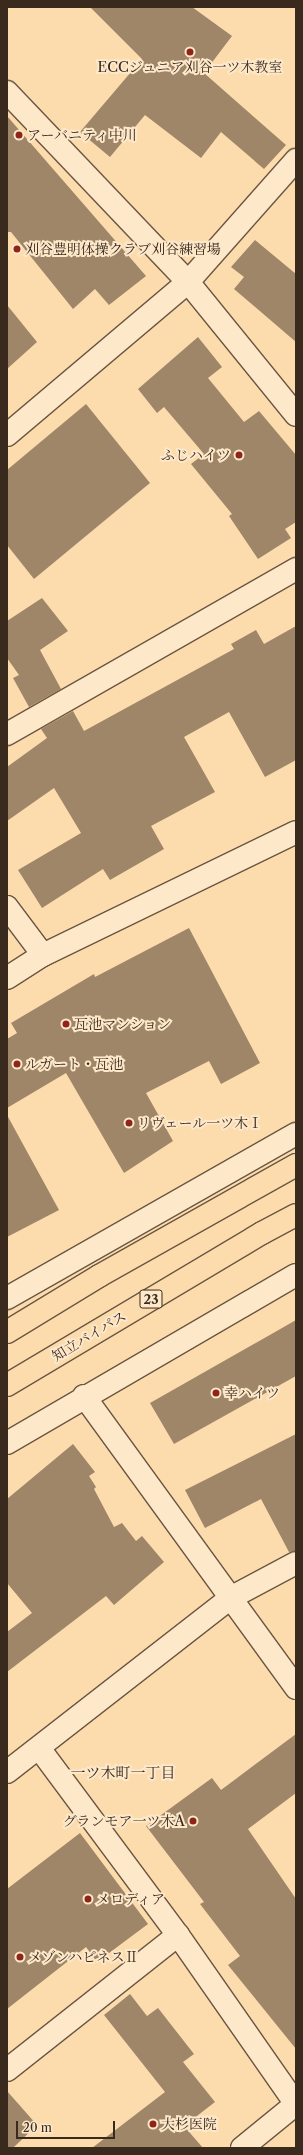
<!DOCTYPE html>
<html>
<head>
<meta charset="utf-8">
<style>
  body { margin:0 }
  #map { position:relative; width:303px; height:2155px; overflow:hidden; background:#fcdbad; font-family:"Libre Caslon Text","Noto Serif JP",serif }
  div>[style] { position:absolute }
  .building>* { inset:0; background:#9f8668 }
  .roads { filter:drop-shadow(1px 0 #6a5642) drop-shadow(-1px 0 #6a5642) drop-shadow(0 1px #6a5642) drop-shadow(0 -1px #6a5642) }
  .minor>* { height:22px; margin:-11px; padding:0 11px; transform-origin:11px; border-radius:11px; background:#fde8ca }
  .trunk>* { height:22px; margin:-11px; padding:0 11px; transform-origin:11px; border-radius:11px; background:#fcdbad }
  .dots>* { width:11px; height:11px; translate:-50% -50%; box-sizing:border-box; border:2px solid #fde8ca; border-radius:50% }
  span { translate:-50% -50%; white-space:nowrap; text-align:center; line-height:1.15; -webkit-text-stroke:4px #fde8ca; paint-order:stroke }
  .shield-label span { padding:1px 3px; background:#fde8ca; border:1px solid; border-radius:3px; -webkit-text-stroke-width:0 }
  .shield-label { font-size:13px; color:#3a2a1e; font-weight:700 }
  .poi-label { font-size:14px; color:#3a2a1e }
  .left { translate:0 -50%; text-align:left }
  .right { translate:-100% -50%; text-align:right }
  .street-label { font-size:14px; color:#3a2a1e }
  .neighbourhood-label { font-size:15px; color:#3a2a1e }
  .frame { position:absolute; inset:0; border:8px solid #3a2a1e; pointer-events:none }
  .scale { position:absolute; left:16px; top:2121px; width:99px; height:18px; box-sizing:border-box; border:2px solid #3a2a1e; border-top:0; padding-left:5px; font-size:12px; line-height:14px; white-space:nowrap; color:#3a2a1e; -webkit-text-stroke:3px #fde8ca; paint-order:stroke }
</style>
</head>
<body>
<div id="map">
  <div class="building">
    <div style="clip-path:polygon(90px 7px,192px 7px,232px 36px,204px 73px,286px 145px,264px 169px,221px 132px,201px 158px,145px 115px,110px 157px,80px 132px,142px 59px)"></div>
    <div style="clip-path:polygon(7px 116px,146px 276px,109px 305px,95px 289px,73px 309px,11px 232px,7px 232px)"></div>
    <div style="clip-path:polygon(255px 240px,296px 274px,296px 342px,234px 289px,244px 277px,231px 267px)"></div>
    <div style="clip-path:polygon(7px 305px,37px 342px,7px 369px)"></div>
    <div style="clip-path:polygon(198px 337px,222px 367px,208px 378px,244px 422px,259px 411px,296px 455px,296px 522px,285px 529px,291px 538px,258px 559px,229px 516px,232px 514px,191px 464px,204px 454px,164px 407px,157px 413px,138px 389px)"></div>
    <div style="clip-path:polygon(86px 404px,150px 483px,34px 579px,7px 545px,7px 470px)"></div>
    <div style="clip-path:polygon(42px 598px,68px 631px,40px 650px,61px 689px,29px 707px,13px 678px,19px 675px,7px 658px,7px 621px)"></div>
    <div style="clip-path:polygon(296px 626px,296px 760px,265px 777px,229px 712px,184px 737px,215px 792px,151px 826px,164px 849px,110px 880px,103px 869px,42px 908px,18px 870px,81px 833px,54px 788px,7px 821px,7px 767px,47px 738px,41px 729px,73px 711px,84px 731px,234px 649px,231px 644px,256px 630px,264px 644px)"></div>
    <div style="clip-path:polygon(189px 928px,260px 1063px,221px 1084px,209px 1061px,146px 1093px,173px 1141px,124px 1173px,66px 1073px,7px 1108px,7px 1039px,17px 1033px,11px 1023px,94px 974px,95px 977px)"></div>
    <div style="clip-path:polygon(7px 1115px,59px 1210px,7px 1237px)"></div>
    <div style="clip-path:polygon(296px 1320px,296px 1376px,174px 1444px,150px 1403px)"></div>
    <div style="clip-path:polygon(296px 1434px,296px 1551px,289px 1552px,261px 1499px,205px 1528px,185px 1490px)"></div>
    <div style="clip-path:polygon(73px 1444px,95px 1472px,89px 1476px,96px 1487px,94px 1489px,114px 1527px,122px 1523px,136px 1541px,142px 1536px,164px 1562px,114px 1605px,106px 1596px,7px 1672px,7px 1632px,32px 1613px,7px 1583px,7px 1499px)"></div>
    <div style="clip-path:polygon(296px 1734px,296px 1793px,248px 1829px,296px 1899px,296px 2049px,228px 1965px,240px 1956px,200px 1904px,204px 1902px,146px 1826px,212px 1778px,221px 1790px)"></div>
    <div style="clip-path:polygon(80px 1833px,148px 1924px,97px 1962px,86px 1947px,7px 2009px,7px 1889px)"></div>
    <div style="clip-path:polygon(130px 1994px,147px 2016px,158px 2008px,194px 2054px,183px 2062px,215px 2102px,184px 2126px,203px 2148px,92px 2148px,165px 2092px,104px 2015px)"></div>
    <div style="clip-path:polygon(7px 2091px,37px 2125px,13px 2148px,7px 2148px)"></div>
  </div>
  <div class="roads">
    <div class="minor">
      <div style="left:7px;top:92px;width:262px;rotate:46.4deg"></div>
      <div style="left:188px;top:282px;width:171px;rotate:50.9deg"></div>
      <div style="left:7px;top:435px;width:237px;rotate:-40.2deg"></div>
      <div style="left:188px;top:282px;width:163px;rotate:-48.5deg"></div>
      <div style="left:7px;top:734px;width:333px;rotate:-29.7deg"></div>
      <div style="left:7px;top:907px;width:60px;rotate:53.1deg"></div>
      <div style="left:7px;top:978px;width:43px;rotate:-32.6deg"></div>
      <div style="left:43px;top:955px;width:281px;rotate:-25.9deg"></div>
      <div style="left:7px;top:1298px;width:332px;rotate:-29.6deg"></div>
      <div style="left:84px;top:1396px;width:361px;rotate:54deg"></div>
      <div style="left:7px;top:1443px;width:334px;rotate:-30.2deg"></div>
      <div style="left:39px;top:1748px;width:233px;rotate:53.4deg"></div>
      <div style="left:178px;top:1935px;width:206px;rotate:55.1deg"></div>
      <div style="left:7px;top:1772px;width:285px;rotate:-37.9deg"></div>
      <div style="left:232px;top:1597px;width:72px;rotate:-28deg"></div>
      <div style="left:7px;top:2070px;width:218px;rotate:-38.3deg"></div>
      <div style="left:242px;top:2148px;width:70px;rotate:-39.2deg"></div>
    </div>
    <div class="trunk">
      <div style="left:7px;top:1332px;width:108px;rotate:-31.3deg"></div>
      <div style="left:99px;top:1276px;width:226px;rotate:-29.4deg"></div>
      <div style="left:7px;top:1385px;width:297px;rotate:-30.8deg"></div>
      <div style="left:262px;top:1233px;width:38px;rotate:-28deg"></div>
    </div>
  </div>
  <div class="dots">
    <div style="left:190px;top:52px;background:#8f2418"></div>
    <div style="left:19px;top:135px;background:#8f2418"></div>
    <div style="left:17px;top:249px;background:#8f2418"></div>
    <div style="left:239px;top:455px;background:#8f2418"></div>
    <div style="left:66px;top:1024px;background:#8f2418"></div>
    <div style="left:17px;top:1064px;background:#8f2418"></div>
    <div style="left:129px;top:1123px;background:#8f2418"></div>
    <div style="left:216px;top:1393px;background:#8f2418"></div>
    <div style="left:193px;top:1821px;background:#8f2418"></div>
    <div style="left:88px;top:1899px;background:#8f2418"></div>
    <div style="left:20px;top:1957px;background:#8f2418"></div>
    <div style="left:153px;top:2124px;background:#8f2418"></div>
  </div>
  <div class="shield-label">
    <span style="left:151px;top:1299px">23</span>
  </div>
  <div class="poi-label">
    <span style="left:190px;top:67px">ECCジュニア刈谷一ツ木教室</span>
    <span class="left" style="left:27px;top:135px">アーバニティ中川</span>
    <span class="left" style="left:25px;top:249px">刈谷豊明体操クラブ刈谷練習場</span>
    <span class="right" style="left:231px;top:455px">ふじハイツ</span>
    <span class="left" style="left:74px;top:1024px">瓦池マンション</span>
    <span class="left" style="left:25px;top:1064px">ルガート・瓦池</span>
    <span class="left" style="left:137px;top:1123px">リヴェール一ツ木Ⅰ</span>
    <span class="left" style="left:224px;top:1393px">幸ハイツ</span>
    <span class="right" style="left:185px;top:1821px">グランモア一ツ木A</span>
    <span class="left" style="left:96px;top:1899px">メロディア</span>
    <span class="left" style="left:28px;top:1957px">メゾンハピネスⅡ</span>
    <span class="left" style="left:161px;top:2124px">大杉医院</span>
  </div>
  <div class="street-label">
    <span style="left:89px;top:1336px;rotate:-31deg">知立バイパス</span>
  </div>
  <div class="neighbourhood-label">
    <span style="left:123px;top:1773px">一ツ木町一丁目</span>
  </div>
  <div class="frame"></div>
  <div class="scale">20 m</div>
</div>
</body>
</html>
